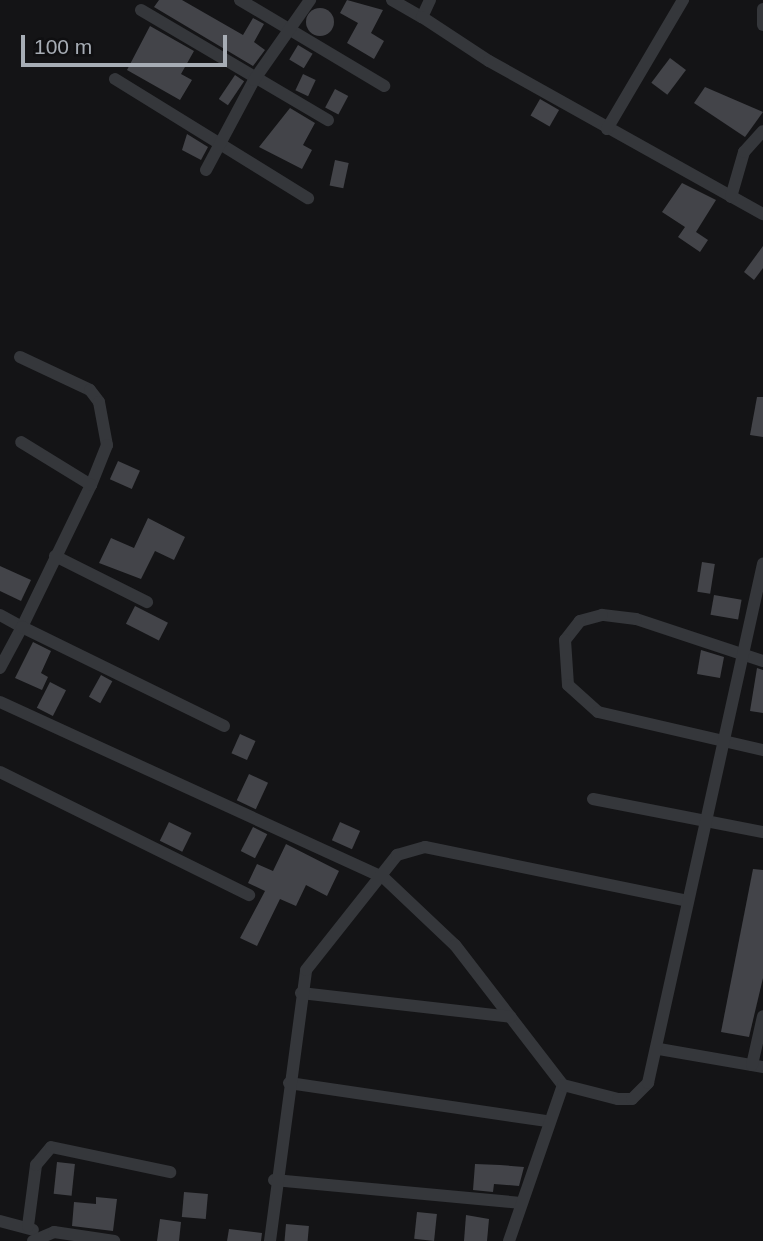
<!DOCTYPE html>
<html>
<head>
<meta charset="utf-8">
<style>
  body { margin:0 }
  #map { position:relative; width:763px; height:1241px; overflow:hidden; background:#141416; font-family:Arial,sans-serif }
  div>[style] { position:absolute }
  .building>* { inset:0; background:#434449; transform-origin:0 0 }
  .round { border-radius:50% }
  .street>* { height:12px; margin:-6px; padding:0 6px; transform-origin:6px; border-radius:6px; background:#35373b }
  span { translate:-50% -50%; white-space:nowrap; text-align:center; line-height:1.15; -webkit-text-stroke:7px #0f0f11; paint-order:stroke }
  .scale { position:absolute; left:21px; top:35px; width:206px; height:32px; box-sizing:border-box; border:4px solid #a7adb5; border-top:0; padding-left:9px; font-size:21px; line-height:24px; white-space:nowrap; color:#a7adb5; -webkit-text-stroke:5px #0f0f11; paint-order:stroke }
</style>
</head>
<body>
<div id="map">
  <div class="building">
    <div style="clip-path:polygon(159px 0,182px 0,243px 35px,253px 18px,264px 24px,254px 42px,265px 50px,253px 66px,154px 7px)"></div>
    <div style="clip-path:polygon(347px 0,383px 10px,371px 33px,384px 41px,374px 59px,347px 43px,358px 23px,340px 13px)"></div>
    <div class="round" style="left:306px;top:8px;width:28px;height:28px"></div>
    <div style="clip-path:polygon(150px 26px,194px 51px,181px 74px,192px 80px,180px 100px,127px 70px)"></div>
    <div style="left:298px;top:45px;width:17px;height:17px;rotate:31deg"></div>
    <div style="left:670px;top:58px;width:20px;height:31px;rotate:37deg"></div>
    <div style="left:303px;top:74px;width:14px;height:18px;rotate:25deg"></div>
    <div style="left:235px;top:75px;width:11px;height:29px;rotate:34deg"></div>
    <div style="clip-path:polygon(705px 87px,763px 112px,745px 137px,694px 103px)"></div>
    <div style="left:335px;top:89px;width:15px;height:21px;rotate:28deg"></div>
    <div style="left:540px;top:99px;width:22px;height:19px;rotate:30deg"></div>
    <div style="clip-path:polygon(290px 108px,315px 123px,303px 145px,312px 150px,302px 169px,259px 147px)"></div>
    <div style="clip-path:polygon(187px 134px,208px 147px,201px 160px,182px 150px)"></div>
    <div style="left:335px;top:160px;width:14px;height:26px;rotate:12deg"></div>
    <div style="clip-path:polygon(682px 183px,716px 200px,696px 232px,708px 240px,700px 252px,678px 237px,685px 227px,662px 212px)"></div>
    <div style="clip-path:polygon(763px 246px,763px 268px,754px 280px,744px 272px)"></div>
    <div style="clip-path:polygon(757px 397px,763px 397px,763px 437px,750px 435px)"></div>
    <div style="left:118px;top:461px;width:24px;height:20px;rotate:24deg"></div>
    <div style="clip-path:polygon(148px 518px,185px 537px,174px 560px,155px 551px,141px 579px,99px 563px,111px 538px,134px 548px)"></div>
    <div style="left:702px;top:562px;width:13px;height:30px;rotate:9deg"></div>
    <div style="clip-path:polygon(0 566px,31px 580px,21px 601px,0 591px)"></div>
    <div style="left:714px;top:595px;width:28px;height:20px;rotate:10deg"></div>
    <div style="left:135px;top:606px;width:37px;height:20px;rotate:27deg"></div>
    <div style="clip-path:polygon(33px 642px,51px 651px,41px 673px,48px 677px,42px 690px,15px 678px)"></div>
    <div style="clip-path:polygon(701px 650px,724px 657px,720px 678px,697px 674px)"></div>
    <div style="clip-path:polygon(757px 668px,763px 670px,763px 713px,750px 711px)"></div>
    <div style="left:101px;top:675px;width:13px;height:25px;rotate:29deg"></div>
    <div style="left:50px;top:682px;width:18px;height:29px;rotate:27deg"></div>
    <div style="left:240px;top:734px;width:17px;height:21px;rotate:24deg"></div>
    <div style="left:249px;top:774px;width:21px;height:29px;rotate:25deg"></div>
    <div style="left:169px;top:822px;width:25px;height:21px;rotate:26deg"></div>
    <div style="left:340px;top:822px;width:22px;height:20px;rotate:24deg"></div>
    <div style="left:253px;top:827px;width:16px;height:27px;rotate:27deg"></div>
    <div style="clip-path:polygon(286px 844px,339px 871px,327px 896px,306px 885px,296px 906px,280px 899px,257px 946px,240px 938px,265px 891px,248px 883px,257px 864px,273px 871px)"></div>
    <div style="clip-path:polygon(753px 869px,763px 870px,763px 978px,749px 1037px,721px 1032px)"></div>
    <div style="left:57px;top:1162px;width:18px;height:32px;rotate:6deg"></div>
    <div style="clip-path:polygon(475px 1164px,500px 1165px,524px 1167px,519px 1186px,494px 1184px,493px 1192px,473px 1190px)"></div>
    <div style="left:184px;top:1192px;width:24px;height:25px;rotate:5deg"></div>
    <div style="clip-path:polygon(96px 1197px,117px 1199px,113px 1231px,72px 1226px,74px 1202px,96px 1204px)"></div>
    <div style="left:417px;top:1212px;width:20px;height:27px;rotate:6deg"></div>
    <div style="clip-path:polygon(466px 1215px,489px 1219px,487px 1241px,464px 1241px)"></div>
    <div style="clip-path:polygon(160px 1219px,181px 1222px,179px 1241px,157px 1241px)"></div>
    <div style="left:286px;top:1224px;width:23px;height:17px;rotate:5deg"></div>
    <div style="clip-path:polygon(229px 1229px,262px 1233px,261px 1241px,227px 1241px)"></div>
  </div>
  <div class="street">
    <div style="left:240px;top:0;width:168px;rotate:30.8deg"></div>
    <div style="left:392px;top:0;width:34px;rotate:30deg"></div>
    <div style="left:430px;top:0;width:19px;rotate:115deg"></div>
    <div style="left:422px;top:17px;width:80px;rotate:33.3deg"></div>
    <div style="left:489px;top:61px;width:314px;rotate:29.2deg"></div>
    <div style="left:763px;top:9px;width:16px;rotate:90deg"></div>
    <div style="left:141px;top:10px;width:217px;rotate:30.5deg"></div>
    <div style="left:115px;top:79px;width:227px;rotate:31.7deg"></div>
    <div style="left:607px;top:129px;width:150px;rotate:-59.5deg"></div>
    <div style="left:206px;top:170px;width:102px;rotate:-61.9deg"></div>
    <div style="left:254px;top:80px;width:98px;rotate:-55deg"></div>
    <div style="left:731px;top:197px;width:47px;rotate:-73.9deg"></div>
    <div style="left:744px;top:152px;width:28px;rotate:-48deg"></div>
    <div style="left:20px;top:357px;width:77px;rotate:25.2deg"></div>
    <div style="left:90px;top:390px;width:15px;rotate:53deg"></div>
    <div style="left:99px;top:402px;width:44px;rotate:79.5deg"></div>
    <div style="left:107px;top:445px;width:43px;rotate:111.8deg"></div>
    <div style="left:55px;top:556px;width:103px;rotate:26.6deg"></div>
    <div style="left:0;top:615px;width:25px;rotate:29deg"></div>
    <div style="left:22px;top:627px;width:158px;rotate:-64.1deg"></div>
    <div style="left:91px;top:485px;width:82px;rotate:-148.4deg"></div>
    <div style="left:763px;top:661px;width:134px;rotate:-161.7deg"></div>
    <div style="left:636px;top:619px;width:34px;rotate:-173deg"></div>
    <div style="left:602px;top:615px;width:23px;rotate:165deg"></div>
    <div style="left:580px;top:621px;width:24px;rotate:128deg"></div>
    <div style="left:565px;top:640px;width:45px;rotate:86.2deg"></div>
    <div style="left:568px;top:685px;width:40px;rotate:42deg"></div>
    <div style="left:598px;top:712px;width:169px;rotate:13deg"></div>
    <div style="left:0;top:668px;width:47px;rotate:-61.8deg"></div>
    <div style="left:22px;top:627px;width:225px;rotate:26.1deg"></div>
    <div style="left:0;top:702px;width:421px;rotate:24.6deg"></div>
    <div style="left:383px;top:877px;width:99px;rotate:43.4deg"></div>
    <div style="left:455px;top:945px;width:177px;rotate:52.4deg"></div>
    <div style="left:0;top:772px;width:278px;rotate:26.3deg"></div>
    <div style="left:593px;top:799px;width:173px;rotate:11deg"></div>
    <div style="left:301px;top:993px;width:211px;rotate:6.5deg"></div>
    <div style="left:659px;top:1049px;width:106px;rotate:9.8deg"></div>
    <div style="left:752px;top:1065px;width:50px;rotate:-77.3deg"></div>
    <div style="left:289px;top:1083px;width:261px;rotate:8.4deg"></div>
    <div style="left:274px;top:1180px;width:248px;rotate:5.3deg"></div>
    <div style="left:0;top:1221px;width:34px;rotate:15deg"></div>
    <div style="left:28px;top:1226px;width:62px;rotate:-82.5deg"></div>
    <div style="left:36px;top:1165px;width:23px;rotate:-50deg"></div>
    <div style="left:51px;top:1147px;width:122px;rotate:11.9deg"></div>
    <div style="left:33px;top:1241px;width:23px;rotate:-23deg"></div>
    <div style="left:54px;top:1232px;width:61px;rotate:8.5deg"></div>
    <div style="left:270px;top:1241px;width:273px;rotate:-82.4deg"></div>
    <div style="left:306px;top:970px;width:147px;rotate:-51.6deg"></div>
    <div style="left:397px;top:855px;width:29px;rotate:-16deg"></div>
    <div style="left:425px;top:847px;width:268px;rotate:11.6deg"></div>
    <div style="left:509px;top:1241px;width:165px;rotate:-70.9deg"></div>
    <div style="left:563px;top:1085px;width:57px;rotate:14.3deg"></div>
    <div style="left:618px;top:1099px;width:14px"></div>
    <div style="left:632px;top:1099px;width:23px;rotate:-45deg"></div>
    <div style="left:648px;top:1083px;width:532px;rotate:-77.51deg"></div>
  </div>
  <div class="scale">100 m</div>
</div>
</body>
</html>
